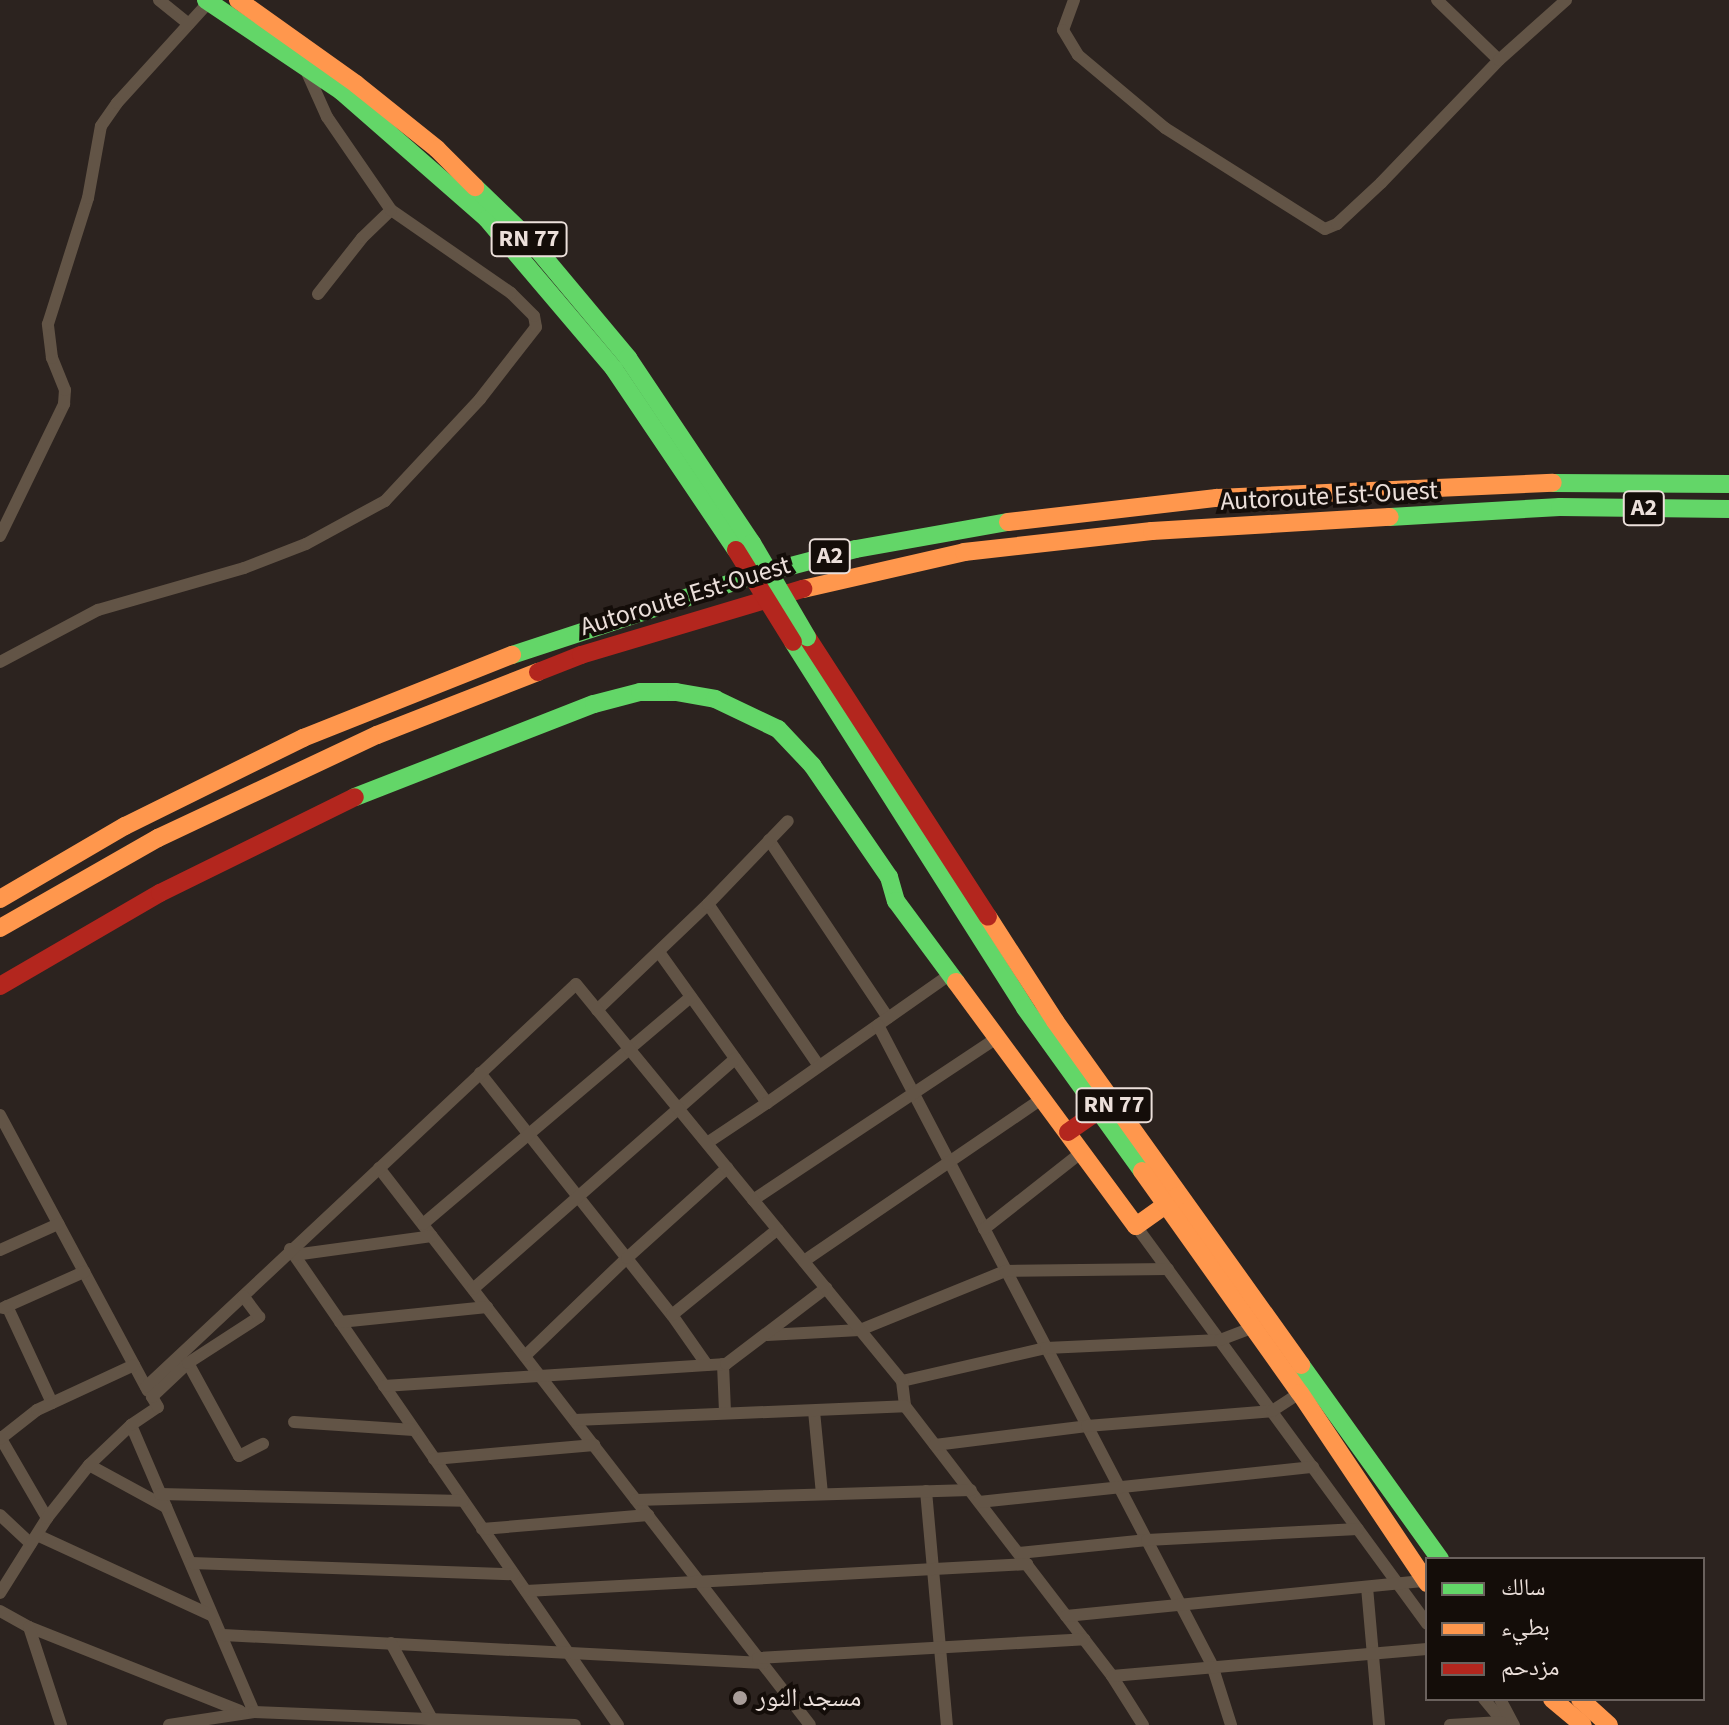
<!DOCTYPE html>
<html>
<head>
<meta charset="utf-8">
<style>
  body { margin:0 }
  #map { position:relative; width:1729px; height:1725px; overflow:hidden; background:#2c231f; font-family:"Source Sans 3","Noto Naskh Arabic",sans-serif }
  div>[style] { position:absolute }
  .street>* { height:12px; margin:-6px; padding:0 6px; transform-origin:6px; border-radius:6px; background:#625446 }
  .fast>* { height:18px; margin:-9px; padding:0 9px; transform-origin:9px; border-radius:9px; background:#63d668 }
  .slow>* { height:18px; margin:-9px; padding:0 9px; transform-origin:9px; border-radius:9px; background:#ff974d }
  .jam>* { height:18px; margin:-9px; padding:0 9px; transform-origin:9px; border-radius:9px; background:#b3261e }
  .fast-bridge>* { height:18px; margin:-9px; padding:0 9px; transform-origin:9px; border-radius:9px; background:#63d668 }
  .jam-bridge>* { height:18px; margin:-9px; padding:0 9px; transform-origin:9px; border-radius:9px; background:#b3261e }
  .dots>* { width:22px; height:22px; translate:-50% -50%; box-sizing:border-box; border:4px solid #140d09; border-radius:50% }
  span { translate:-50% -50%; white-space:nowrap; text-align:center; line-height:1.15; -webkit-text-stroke:8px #140d09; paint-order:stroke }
  .shield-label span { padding:2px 6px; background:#140d09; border:2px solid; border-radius:6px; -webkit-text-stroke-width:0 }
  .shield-label { font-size:24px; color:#ebdfda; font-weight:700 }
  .street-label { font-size:26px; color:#ebdfda }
  .poi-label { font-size:26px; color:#ebdfda }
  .left { translate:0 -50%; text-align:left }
  .legend { position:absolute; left:1425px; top:1557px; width:280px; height:144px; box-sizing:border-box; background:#140d09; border:2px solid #6a615d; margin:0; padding:10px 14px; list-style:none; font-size:24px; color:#ebdfda }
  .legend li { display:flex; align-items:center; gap:16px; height:40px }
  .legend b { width:40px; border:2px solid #6a615d }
</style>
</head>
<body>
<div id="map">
  <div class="street">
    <div style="left:159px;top:0;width:38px;rotate:39deg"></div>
    <div style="left:1074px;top:0;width:32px;rotate:110deg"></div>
    <div style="left:1063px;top:30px;width:29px;rotate:59deg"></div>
    <div style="left:1078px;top:55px;width:114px;rotate:40deg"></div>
    <div style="left:1165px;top:128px;width:189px;rotate:32.3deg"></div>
    <div style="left:1325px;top:229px;width:13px;rotate:-23deg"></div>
    <div style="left:1337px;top:224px;width:60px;rotate:-43deg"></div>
    <div style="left:1381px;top:183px;width:170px;rotate:-46.2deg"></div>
    <div style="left:1437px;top:0;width:86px;rotate:44.1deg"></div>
    <div style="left:1499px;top:60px;width:90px;rotate:-41.8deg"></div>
    <div style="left:318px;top:294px;width:71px;rotate:-51.8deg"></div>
    <div style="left:362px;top:238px;width:40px;rotate:-44deg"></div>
    <div style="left:0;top:536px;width:147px;rotate:-64.1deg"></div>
    <div style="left:64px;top:404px;width:14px;rotate:-86deg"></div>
    <div style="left:65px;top:390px;width:35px;rotate:-112deg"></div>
    <div style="left:52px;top:358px;width:34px;rotate:-97deg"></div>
    <div style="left:48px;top:324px;width:132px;rotate:-72.4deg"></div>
    <div style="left:88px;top:198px;width:73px;rotate:-79.8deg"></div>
    <div style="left:101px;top:126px;width:28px;rotate:-55deg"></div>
    <div style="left:117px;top:103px;width:137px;rotate:-47.7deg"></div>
    <div style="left:0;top:662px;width:111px;rotate:-28deg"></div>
    <div style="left:98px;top:610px;width:152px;rotate:-16deg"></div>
    <div style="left:244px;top:568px;width:66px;rotate:-21.2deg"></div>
    <div style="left:306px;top:544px;width:90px;rotate:-28.6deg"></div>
    <div style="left:385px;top:501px;width:139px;rotate:-47deg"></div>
    <div style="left:480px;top:399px;width:91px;rotate:-52.1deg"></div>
    <div style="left:536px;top:327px;width:11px;rotate:-100deg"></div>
    <div style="left:534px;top:316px;width:33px;rotate:-135deg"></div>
    <div style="left:511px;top:293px;width:146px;rotate:-145.3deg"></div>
    <div style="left:391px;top:210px;width:113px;rotate:-124.5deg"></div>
    <div style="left:327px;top:117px;width:51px;rotate:-114.1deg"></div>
    <div style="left:769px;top:840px;width:214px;rotate:56.2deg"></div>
    <div style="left:708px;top:904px;width:196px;rotate:55.6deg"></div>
    <div style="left:659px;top:952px;width:186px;rotate:54.4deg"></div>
    <div style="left:767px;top:1103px;width:226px;rotate:-35.1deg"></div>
    <div style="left:597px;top:1010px;width:153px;rotate:-43.7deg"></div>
    <div style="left:708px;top:904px;width:115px;rotate:-46.1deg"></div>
    <div style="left:878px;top:1025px;width:722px;rotate:62.44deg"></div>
    <div style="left:1212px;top:1665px;width:63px;rotate:72.4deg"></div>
    <div style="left:480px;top:1073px;width:309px;rotate:51.6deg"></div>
    <div style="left:672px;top:1315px;width:61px;rotate:55deg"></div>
    <div style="left:0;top:1115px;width:313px;rotate:61.8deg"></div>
    <div style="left:707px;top:1143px;width:72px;rotate:-33.7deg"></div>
    <div style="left:379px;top:1168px;width:704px;rotate:52.27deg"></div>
    <div style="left:753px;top:1200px;width:294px;rotate:-33.6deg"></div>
    <div style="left:423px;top:1224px;width:351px;rotate:-40.3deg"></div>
    <div style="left:1136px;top:1226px;width:493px;rotate:53.8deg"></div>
    <div style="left:984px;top:1229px;width:125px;rotate:-38.2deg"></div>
    <div style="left:290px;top:1249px;width:578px;rotate:55.43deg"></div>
    <div style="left:0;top:1250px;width:64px;rotate:-24.1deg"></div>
    <div style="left:294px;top:1255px;width:139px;rotate:-7.8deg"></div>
    <div style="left:804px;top:1261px;width:289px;rotate:-34.3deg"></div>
    <div style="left:473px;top:1289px;width:349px;rotate:-41.3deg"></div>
    <div style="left:7px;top:1306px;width:107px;rotate:65.1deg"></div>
    <div style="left:3px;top:1308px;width:89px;rotate:-24deg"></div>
    <div style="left:672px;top:1315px;width:136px;rotate:-39.1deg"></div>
    <div style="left:340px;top:1322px;width:148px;rotate:-5.8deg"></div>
    <div style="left:767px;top:1335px;width:93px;rotate:-3.1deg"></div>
    <div style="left:860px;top:1330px;width:157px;rotate:-22.1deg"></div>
    <div style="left:1005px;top:1271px;width:163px;rotate:-0.7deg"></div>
    <div style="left:525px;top:1356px;width:141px;rotate:-43.9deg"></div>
    <div style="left:627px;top:1258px;width:135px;rotate:-42deg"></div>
    <div style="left:188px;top:1363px;width:106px;rotate:61.3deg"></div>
    <div style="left:239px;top:1456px;width:27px;rotate:-27deg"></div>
    <div style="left:723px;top:1364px;width:48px;rotate:87.6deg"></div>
    <div style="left:902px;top:1381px;width:148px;rotate:-12.9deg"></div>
    <div style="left:1046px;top:1348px;width:174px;rotate:-2.6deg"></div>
    <div style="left:1220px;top:1340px;width:39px;rotate:-21deg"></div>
    <div style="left:384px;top:1386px;width:343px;rotate:-3.7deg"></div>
    <div style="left:726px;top:1364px;width:126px;rotate:-37.2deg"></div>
    <div style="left:146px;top:1387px;width:589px;rotate:-43.14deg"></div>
    <div style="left:576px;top:984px;width:514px;rotate:50.61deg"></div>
    <div style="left:902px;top:1381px;width:25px;rotate:83deg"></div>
    <div style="left:905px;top:1406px;width:340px;rotate:52.5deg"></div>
    <div style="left:1112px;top:1676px;width:58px;rotate:57.7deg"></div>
    <div style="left:814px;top:1411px;width:83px;rotate:84.5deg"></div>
    <div style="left:575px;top:1420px;width:330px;rotate:-2.4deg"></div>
    <div style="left:294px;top:1422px;width:120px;rotate:3.8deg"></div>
    <div style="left:131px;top:1425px;width:312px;rotate:66.8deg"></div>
    <div style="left:0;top:1437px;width:94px;rotate:59.9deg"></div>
    <div style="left:0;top:1439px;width:47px;rotate:-38.1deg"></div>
    <div style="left:37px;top:1410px;width:107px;rotate:-24.9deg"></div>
    <div style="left:935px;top:1445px;width:153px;rotate:-7.1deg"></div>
    <div style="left:1087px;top:1426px;width:186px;rotate:-4.6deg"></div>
    <div style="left:1272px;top:1411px;width:33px;rotate:-33deg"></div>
    <div style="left:434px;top:1459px;width:161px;rotate:-5deg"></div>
    <div style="left:89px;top:1465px;width:88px;rotate:28.6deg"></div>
    <div style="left:926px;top:1491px;width:235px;rotate:84.9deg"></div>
    <div style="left:160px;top:1494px;width:303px;rotate:1.3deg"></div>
    <div style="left:636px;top:1500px;width:335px;rotate:-1.7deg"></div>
    <div style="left:979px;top:1502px;width:336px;rotate:-6deg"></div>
    <div style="left:0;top:1515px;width:42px;rotate:43.1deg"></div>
    <div style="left:482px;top:1529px;width:167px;rotate:-4.8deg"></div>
    <div style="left:37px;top:1535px;width:192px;rotate:24.7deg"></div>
    <div style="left:1019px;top:1553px;width:129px;rotate:-5.8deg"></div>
    <div style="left:1147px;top:1540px;width:211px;rotate:-3deg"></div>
    <div style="left:191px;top:1563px;width:323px;rotate:2deg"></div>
    <div style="left:1367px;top:1587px;width:139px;rotate:85deg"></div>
    <div style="left:526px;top:1591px;width:502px;rotate:-3.08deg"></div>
    <div style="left:0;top:1593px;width:89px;rotate:-57.9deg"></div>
    <div style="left:47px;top:1518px;width:68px;rotate:-51.6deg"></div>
    <div style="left:89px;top:1465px;width:58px;rotate:-43.6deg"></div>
    <div style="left:131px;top:1425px;width:32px;rotate:-34deg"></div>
    <div style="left:158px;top:1407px;width:12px;rotate:-121deg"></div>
    <div style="left:152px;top:1397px;width:50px;rotate:-43.4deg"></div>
    <div style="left:188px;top:1363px;width:85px;rotate:-32.9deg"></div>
    <div style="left:259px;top:1317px;width:26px;rotate:-127deg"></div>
    <div style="left:0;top:1611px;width:33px;rotate:29deg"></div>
    <div style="left:29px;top:1627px;width:227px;rotate:21.7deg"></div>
    <div style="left:1066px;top:1616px;width:361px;rotate:-5.6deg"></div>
    <div style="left:29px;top:1627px;width:103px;rotate:71.9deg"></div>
    <div style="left:223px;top:1635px;width:541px;rotate:2.97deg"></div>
    <div style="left:391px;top:1643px;width:89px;rotate:61.7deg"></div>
    <div style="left:758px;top:1658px;width:327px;rotate:-3.3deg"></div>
    <div style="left:1112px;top:1676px;width:316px;rotate:-4.9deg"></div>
    <div style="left:1484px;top:1699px;width:33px;rotate:50deg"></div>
    <div style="left:1500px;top:1699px;width:30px;rotate:62deg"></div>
    <div style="left:169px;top:1725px;width:86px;rotate:-8.7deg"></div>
    <div style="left:254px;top:1712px;width:321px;rotate:2.3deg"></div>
    <div style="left:1450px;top:1725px;width:51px;rotate:-3.4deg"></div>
  </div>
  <div class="fast">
    <div style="left:206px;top:0;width:163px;rotate:34deg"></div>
    <div style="left:341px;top:91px;width:194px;rotate:41.2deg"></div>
    <div style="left:487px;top:219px;width:197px;rotate:49.7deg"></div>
    <div style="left:614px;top:369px;width:218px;rotate:56deg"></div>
    <div style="left:475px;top:187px;width:72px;rotate:43.9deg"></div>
    <div style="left:527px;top:237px;width:158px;rotate:50.1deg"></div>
    <div style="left:628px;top:358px;width:223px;rotate:56.2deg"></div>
    <div style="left:1553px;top:483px;width:176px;rotate:0.3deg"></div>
    <div style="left:1390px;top:517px;width:170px;rotate:-3.4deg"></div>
    <div style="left:1560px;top:507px;width:169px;rotate:0.7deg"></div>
    <div style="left:793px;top:642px;width:433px;rotate:57.6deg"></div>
    <div style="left:1025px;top:1008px;width:201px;rotate:54.3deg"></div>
    <div style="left:512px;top:655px;width:257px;rotate:-18.2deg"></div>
    <div style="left:756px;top:575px;width:103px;rotate:-14.6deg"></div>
    <div style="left:856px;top:549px;width:154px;rotate:-10.1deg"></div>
    <div style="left:355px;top:797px;width:256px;rotate:-21.3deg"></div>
    <div style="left:594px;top:704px;width:48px;rotate:-14.6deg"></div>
    <div style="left:640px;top:692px;width:36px"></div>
    <div style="left:676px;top:692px;width:40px;rotate:10deg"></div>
    <div style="left:715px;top:699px;width:70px;rotate:25.5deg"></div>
    <div style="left:778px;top:729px;width:50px;rotate:46.6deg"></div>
    <div style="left:812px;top:765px;width:136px;rotate:55.5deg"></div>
    <div style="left:889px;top:877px;width:25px;rotate:74deg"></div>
    <div style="left:896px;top:901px;width:101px;rotate:53.5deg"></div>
    <div style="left:1301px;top:1365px;width:239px;rotate:54.4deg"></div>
  </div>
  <div class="slow">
    <div style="left:238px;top:0;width:145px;rotate:35.4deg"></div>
    <div style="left:356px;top:84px;width:104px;rotate:38.7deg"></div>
    <div style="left:437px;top:149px;width:54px;rotate:45deg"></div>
    <div style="left:1008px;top:522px;width:210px;rotate:-6.6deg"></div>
    <div style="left:1217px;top:498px;width:336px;rotate:-2.6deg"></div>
    <div style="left:803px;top:589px;width:165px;rotate:-12.9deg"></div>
    <div style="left:964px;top:552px;width:189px;rotate:-6.4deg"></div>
    <div style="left:1152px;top:531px;width:238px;rotate:-3.4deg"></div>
    <div style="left:0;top:899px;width:145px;rotate:-30.3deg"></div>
    <div style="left:125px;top:826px;width:199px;rotate:-26.3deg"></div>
    <div style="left:303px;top:738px;width:225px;rotate:-21.7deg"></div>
    <div style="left:988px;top:917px;width:124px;rotate:57.2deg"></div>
    <div style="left:1055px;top:1021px;width:423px;rotate:54.4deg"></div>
    <div style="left:0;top:928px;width:182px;rotate:-29.7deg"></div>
    <div style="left:158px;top:838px;width:242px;rotate:-25.2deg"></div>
    <div style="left:377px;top:735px;width:173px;rotate:-21.4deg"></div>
    <div style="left:956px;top:982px;width:303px;rotate:53.6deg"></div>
    <div style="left:1136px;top:1226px;width:52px;rotate:-35.5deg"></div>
    <div style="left:1142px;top:1171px;width:272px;rotate:54.6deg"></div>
    <div style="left:1300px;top:1393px;width:229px;rotate:56.2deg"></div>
    <div style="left:1552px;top:1699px;width:40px;rotate:40deg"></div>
    <div style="left:1580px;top:1699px;width:39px;rotate:42deg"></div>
  </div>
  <div class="jam">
    <div style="left:807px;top:637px;width:333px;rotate:57.1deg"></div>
    <div style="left:538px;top:672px;width:46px;rotate:-21.6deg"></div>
    <div style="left:581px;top:655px;width:232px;rotate:-16.6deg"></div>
    <div style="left:0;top:986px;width:185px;rotate:-30.2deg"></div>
    <div style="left:160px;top:893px;width:217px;rotate:-26.2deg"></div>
    <div style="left:1068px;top:1132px;width:35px;rotate:-35deg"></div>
  </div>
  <div class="fast-bridge">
    <div style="left:752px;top:543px;width:109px;rotate:59.7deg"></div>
  </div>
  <div class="jam-bridge">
    <div style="left:736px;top:550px;width:108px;rotate:58.2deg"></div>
  </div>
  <div class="dots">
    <div style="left:740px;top:1698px;background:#a89d99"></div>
  </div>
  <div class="shield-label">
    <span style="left:529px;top:239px">RN 77</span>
    <span style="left:1644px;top:508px">A2</span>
    <span style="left:830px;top:556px">A2</span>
    <span style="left:1114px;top:1105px">RN 77</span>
  </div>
  <div class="street-label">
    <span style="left:1329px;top:496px;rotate:-3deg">Autoroute Est-Ouest</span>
    <span style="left:685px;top:596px;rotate:-17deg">Autoroute Est-Ouest</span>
  </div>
  <div class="poi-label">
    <span class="left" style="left:756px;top:1698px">مسجد النور</span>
  </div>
  <ul class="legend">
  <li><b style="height:10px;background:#63d668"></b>سالك</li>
  <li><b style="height:10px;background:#ff974d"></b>بطيء</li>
  <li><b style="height:10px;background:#b3261e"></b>مزدحم</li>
  </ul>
</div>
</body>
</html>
